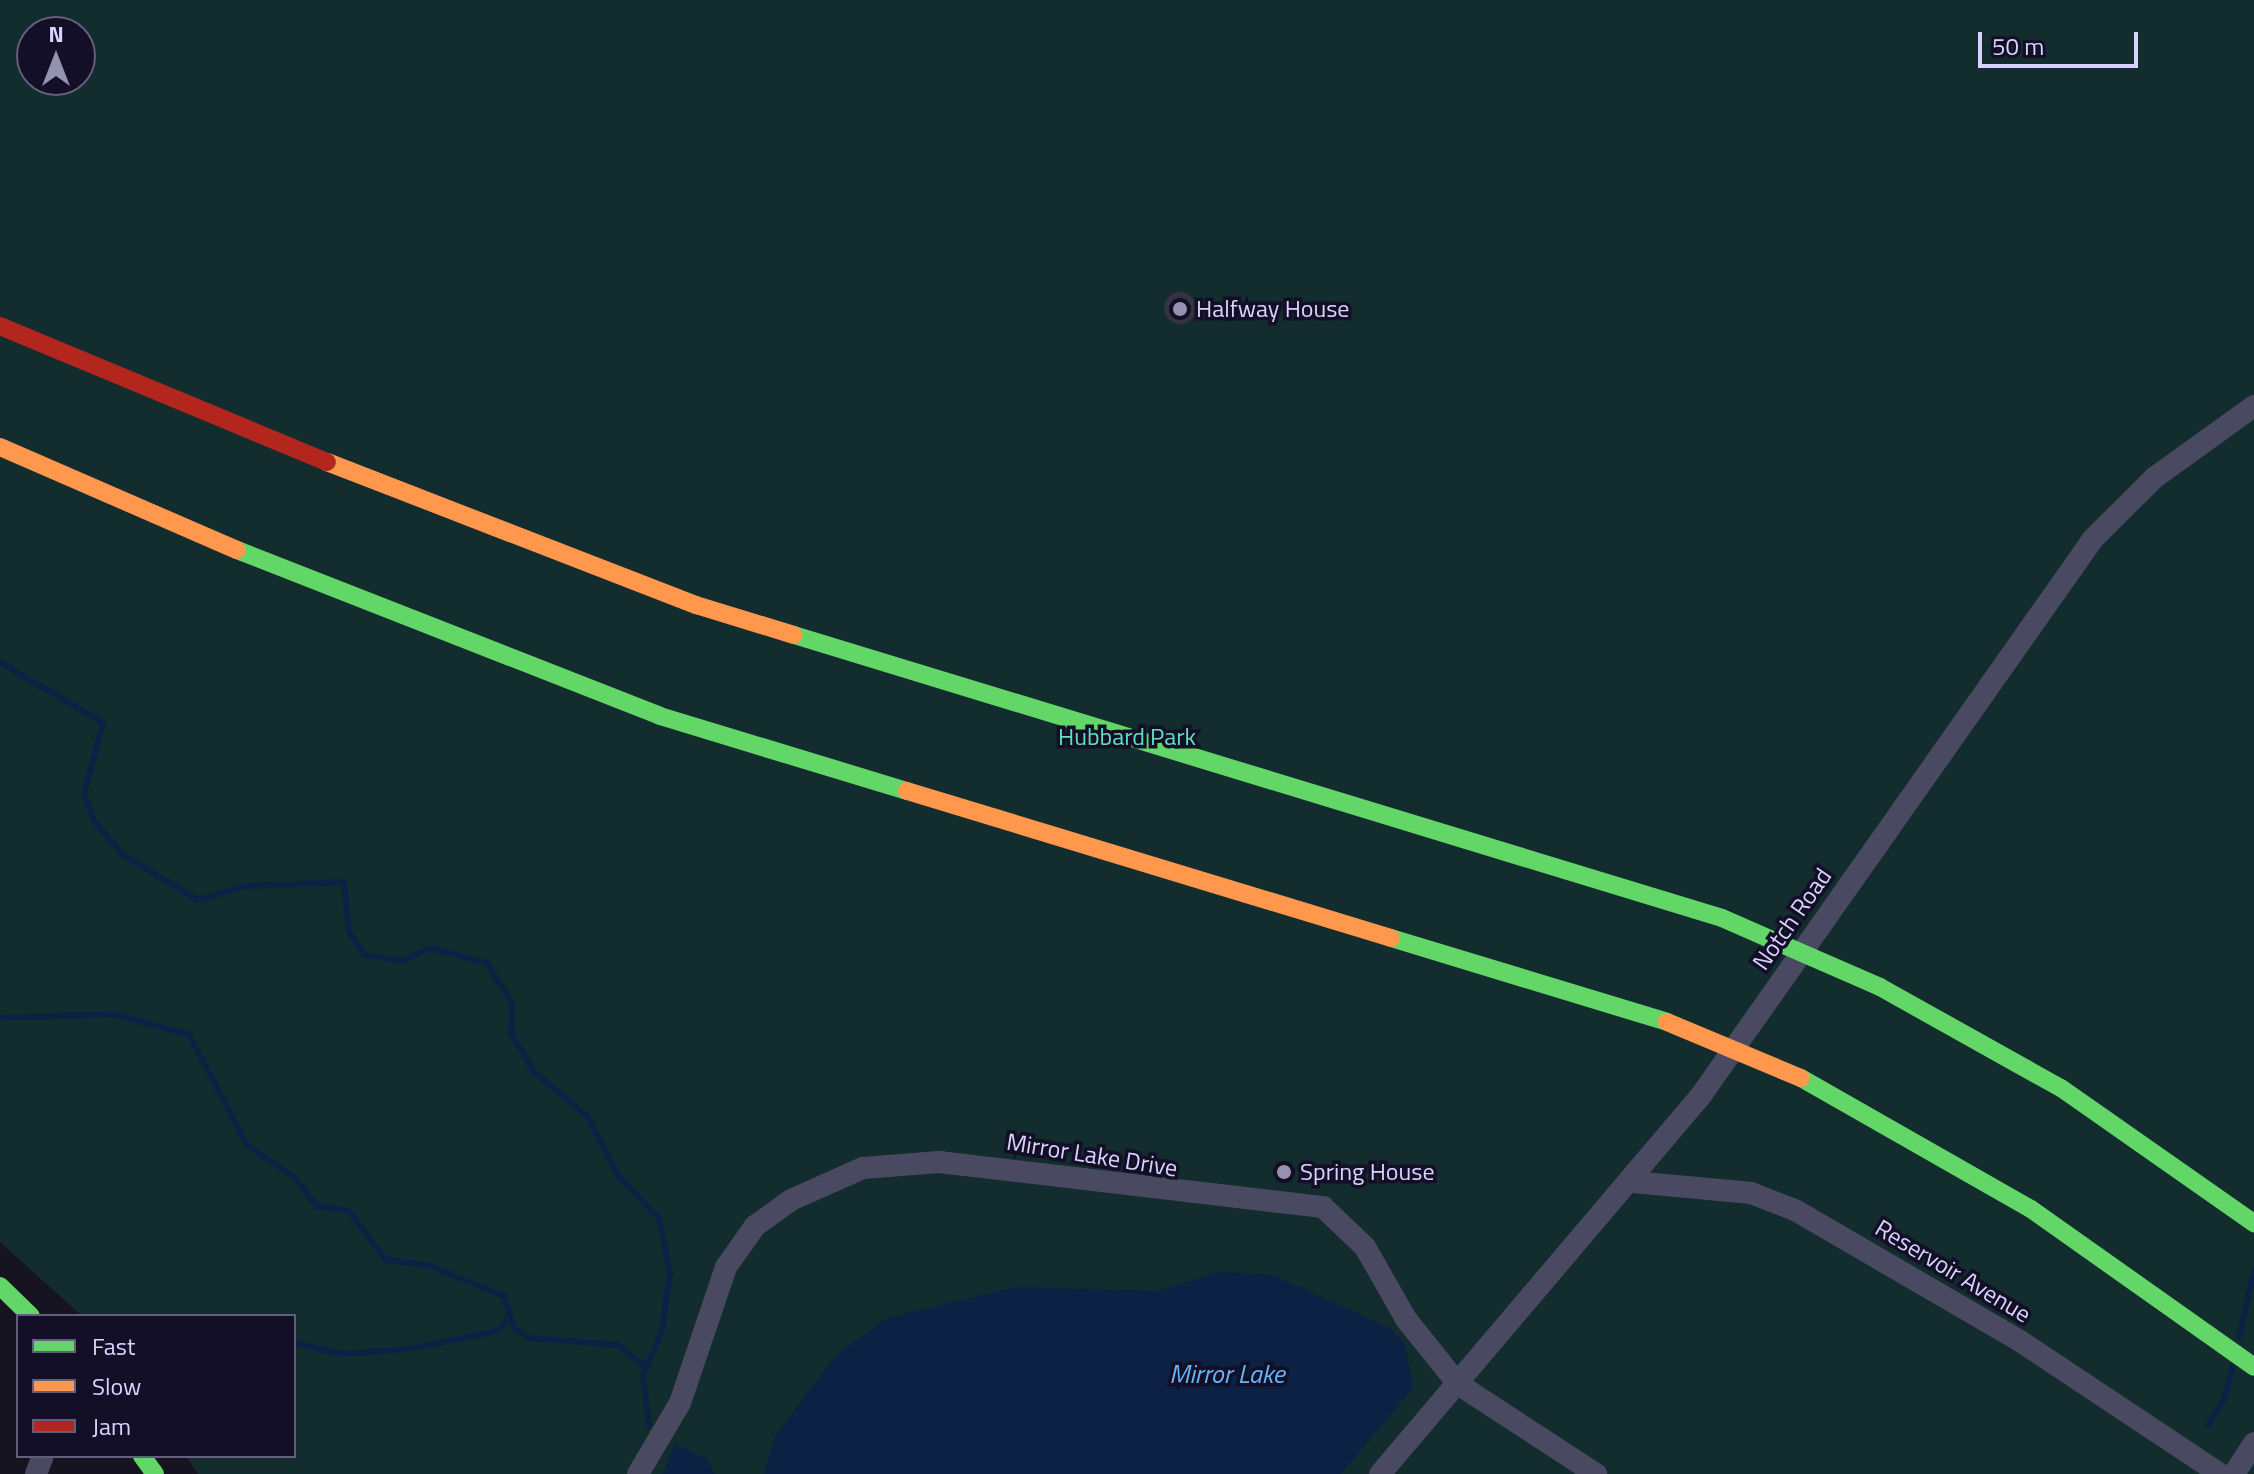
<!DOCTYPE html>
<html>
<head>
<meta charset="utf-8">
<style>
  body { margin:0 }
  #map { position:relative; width:2254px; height:1474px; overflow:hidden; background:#161421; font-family:"Titillium Web",sans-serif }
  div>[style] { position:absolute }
  .green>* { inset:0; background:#132c2d }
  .water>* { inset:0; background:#0d2144 }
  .stream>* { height:6px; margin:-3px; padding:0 3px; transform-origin:3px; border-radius:3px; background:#0d2144 }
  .building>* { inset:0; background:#343243 }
  .round { border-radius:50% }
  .street>* { height:22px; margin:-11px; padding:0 11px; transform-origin:11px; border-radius:11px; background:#4a4962 }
  .fast>* { height:18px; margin:-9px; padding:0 9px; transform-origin:9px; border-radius:9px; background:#63d668 }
  .slow>* { height:18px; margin:-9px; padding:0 9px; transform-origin:9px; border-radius:9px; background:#ff974d }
  .jam>* { height:18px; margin:-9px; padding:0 9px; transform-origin:9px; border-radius:9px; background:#b3261e }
  .fast-bridge>* { height:18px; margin:-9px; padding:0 9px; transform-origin:9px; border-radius:9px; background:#63d668 }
  .slow-bridge>* { height:18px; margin:-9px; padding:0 9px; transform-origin:9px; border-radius:9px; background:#ff974d }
  .dots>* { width:22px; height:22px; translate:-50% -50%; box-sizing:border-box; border:4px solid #130f26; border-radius:50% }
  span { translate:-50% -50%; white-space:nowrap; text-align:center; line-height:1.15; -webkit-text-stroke:7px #130f26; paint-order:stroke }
  .poi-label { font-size:24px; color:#d9d4ff }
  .left { translate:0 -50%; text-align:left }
  .park-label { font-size:24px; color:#5fe0c0 }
  .street-label { font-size:24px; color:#d9d4ff }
  .water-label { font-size:26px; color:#62b6ff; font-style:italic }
  .legend { position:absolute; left:16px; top:1314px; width:280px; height:144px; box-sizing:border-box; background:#130f26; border:2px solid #625e7d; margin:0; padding:10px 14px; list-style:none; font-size:24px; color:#d9d4ff }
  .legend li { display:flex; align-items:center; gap:16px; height:40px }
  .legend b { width:40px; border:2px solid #625e7d }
  .north { position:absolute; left:16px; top:16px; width:80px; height:80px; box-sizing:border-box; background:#130f26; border:2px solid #625e7d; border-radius:50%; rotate:0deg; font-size:22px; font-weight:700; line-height:32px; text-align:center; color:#d9d4ff }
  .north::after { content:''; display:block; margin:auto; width:28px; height:36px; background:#9591b1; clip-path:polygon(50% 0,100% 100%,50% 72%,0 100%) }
  .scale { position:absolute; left:1978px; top:32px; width:160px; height:36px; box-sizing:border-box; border:4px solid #d9d4ff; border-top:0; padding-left:10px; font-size:24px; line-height:28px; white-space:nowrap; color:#d9d4ff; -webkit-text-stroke:6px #130f26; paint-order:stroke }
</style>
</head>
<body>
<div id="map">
  <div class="green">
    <div style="clip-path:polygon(evenodd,0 0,2254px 0,2254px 1474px,198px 1474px,186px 1456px,294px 1456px,294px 1316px,82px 1316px,0 1242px,0 0,32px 32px,80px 32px,80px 80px,32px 80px,32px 32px)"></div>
  </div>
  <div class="water">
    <div style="clip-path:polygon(1218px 1272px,1273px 1275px,1390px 1328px,1405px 1344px,1413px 1388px,1341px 1474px,764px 1474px,775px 1436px,836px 1355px,887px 1318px,1016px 1287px,1158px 1291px)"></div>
    <div style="clip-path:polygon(675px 1444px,707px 1459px,715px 1474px,663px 1474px)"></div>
  </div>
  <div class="stream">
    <div style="left:0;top:662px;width:120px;rotate:30.6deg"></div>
    <div style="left:103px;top:723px;width:73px;rotate:105deg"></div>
    <div style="left:84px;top:794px;width:30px;rotate:69deg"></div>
    <div style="left:95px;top:822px;width:43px;rotate:49.7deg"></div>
    <div style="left:123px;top:855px;width:87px;rotate:31deg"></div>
    <div style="left:198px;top:900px;width:50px;rotate:-16.3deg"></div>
    <div style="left:246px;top:886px;width:98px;rotate:-2.3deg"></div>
    <div style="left:344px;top:882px;width:50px;rotate:84.3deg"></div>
    <div style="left:349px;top:932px;width:28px;rotate:55deg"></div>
    <div style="left:365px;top:955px;width:38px;rotate:9deg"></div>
    <div style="left:403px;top:961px;width:30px;rotate:-26deg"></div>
    <div style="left:430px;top:948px;width:59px;rotate:14.7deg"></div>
    <div style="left:487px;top:963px;width:47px;rotate:58deg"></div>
    <div style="left:512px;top:1003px;width:29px;rotate:92deg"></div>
    <div style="left:511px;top:1032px;width:45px;rotate:60.6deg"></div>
    <div style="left:533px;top:1071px;width:70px;rotate:39.8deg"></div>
    <div style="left:587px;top:1116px;width:69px;rotate:62.3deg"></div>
    <div style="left:619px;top:1177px;width:57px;rotate:45.7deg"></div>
    <div style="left:659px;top:1218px;width:56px;rotate:78.7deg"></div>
    <div style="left:670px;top:1273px;width:58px;rotate:98deg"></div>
    <div style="left:662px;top:1330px;width:49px;rotate:112.9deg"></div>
    <div style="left:643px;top:1375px;width:51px;rotate:83.3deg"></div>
    <div style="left:0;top:1018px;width:113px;rotate:-2deg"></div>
    <div style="left:113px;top:1014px;width:79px;rotate:15.4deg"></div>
    <div style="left:189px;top:1035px;width:124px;rotate:62.2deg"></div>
    <div style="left:247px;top:1145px;width:57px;rotate:34.2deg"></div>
    <div style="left:294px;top:1177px;width:37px;rotate:52deg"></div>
    <div style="left:317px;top:1206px;width:32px;rotate:9deg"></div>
    <div style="left:349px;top:1211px;width:61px;rotate:52.9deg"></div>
    <div style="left:386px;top:1260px;width:41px;rotate:7deg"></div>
    <div style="left:427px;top:1265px;width:83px;rotate:21.9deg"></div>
    <div style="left:504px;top:1296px;width:35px;rotate:72deg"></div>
    <div style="left:515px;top:1329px;width:17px;rotate:31deg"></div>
    <div style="left:530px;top:1338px;width:88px;rotate:4.5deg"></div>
    <div style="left:618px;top:1345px;width:36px;rotate:39deg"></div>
    <div style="left:2239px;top:1337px;width:69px;rotate:-77.4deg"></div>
    <div style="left:294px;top:1343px;width:51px;rotate:12.4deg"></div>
    <div style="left:344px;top:1354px;width:63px;rotate:-4.5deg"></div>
    <div style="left:407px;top:1349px;width:93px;rotate:-11.2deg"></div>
    <div style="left:498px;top:1331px;width:19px;rotate:-54deg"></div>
    <div style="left:2208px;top:1425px;width:32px;rotate:-58deg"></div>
    <div style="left:2225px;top:1398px;width:32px;rotate:-77deg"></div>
  </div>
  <div class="building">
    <div class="round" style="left:1164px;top:292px;width:32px;height:32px"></div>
  </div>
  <div class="street">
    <div style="left:1633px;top:1182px;width:119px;rotate:5.3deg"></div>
    <div style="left:1751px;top:1193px;width:47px;rotate:21.1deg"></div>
    <div style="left:1795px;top:1210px;width:260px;rotate:30.2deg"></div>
    <div style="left:2020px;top:1341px;width:240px;rotate:33.6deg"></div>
    <div style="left:36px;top:1474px;width:19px;rotate:-69deg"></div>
    <div style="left:638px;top:1474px;width:82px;rotate:-59.4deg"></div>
    <div style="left:680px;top:1403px;width:144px;rotate:-71.3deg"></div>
    <div style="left:726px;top:1267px;width:50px;rotate:-54.7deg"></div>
    <div style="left:755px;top:1226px;width:44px;rotate:-35.8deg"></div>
    <div style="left:791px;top:1200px;width:79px;rotate:-24deg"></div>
    <div style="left:863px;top:1168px;width:76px;rotate:-4.5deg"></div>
    <div style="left:939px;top:1162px;width:387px;rotate:6.7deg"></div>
    <div style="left:1323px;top:1207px;width:58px;rotate:43.6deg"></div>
    <div style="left:1365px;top:1247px;width:83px;rotate:60.3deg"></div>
    <div style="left:1406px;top:1319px;width:83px;rotate:51.3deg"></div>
    <div style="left:1458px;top:1384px;width:165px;rotate:33.1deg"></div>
    <div style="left:1380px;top:1474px;width:498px;rotate:-49.7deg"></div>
    <div style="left:1702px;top:1094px;width:679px;rotate:-54.84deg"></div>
    <div style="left:2093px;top:539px;width:86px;rotate:-45deg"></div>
    <div style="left:2154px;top:478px;width:123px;rotate:-35.8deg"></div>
    <div style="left:2234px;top:1474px;width:37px;rotate:-57deg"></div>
  </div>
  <div class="fast">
    <div style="left:237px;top:550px;width:454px;rotate:21.4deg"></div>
    <div style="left:660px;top:716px;width:258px;rotate:16.9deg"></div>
    <div style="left:794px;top:635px;width:970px;rotate:16.96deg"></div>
    <div style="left:1391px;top:938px;width:288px;rotate:16.9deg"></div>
    <div style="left:1880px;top:987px;width:207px;rotate:29.2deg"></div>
    <div style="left:2061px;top:1088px;width:236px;rotate:35deg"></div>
    <div style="left:1801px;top:1078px;width:265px;rotate:29.7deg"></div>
    <div style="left:2031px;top:1209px;width:273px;rotate:35.3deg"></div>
    <div style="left:0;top:1286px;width:43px;rotate:44.1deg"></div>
    <div style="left:142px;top:1456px;width:22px;rotate:54deg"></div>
  </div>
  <div class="slow">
    <div style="left:0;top:447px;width:258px;rotate:23.5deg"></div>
    <div style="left:327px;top:462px;width:396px;rotate:21.2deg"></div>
    <div style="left:696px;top:605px;width:102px;rotate:17deg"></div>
    <div style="left:907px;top:791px;width:506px;rotate:16.89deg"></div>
  </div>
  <div class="jam">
    <div style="left:0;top:326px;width:354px;rotate:22.6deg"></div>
  </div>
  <div class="fast-bridge">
    <div style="left:1722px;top:918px;width:172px;rotate:23.6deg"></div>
  </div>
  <div class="slow-bridge">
    <div style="left:1667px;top:1022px;width:145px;rotate:22.7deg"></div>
  </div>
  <div class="dots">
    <div style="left:1180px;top:309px;background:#9591b1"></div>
    <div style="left:1284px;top:1172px;background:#9591b1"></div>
  </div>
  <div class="poi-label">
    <span class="left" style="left:1196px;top:309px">Halfway House</span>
    <span class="left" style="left:1300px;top:1172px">Spring House</span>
  </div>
  <div class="park-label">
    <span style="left:1127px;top:737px">Hubbard Park</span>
  </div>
  <div class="street-label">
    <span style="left:1792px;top:919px;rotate:-55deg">Notch Road</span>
    <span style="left:1092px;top:1155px;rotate:9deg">Mirror Lake Drive</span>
    <span style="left:1953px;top:1271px;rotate:31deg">Reservoir Avenue</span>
  </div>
  <div class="water-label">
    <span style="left:1227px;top:1374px">Mirror Lake</span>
  </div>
  <ul class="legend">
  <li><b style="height:10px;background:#63d668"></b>Fast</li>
  <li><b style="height:10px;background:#ff974d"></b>Slow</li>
  <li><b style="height:10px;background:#b3261e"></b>Jam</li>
  </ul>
  <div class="north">N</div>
  <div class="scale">50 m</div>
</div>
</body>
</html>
